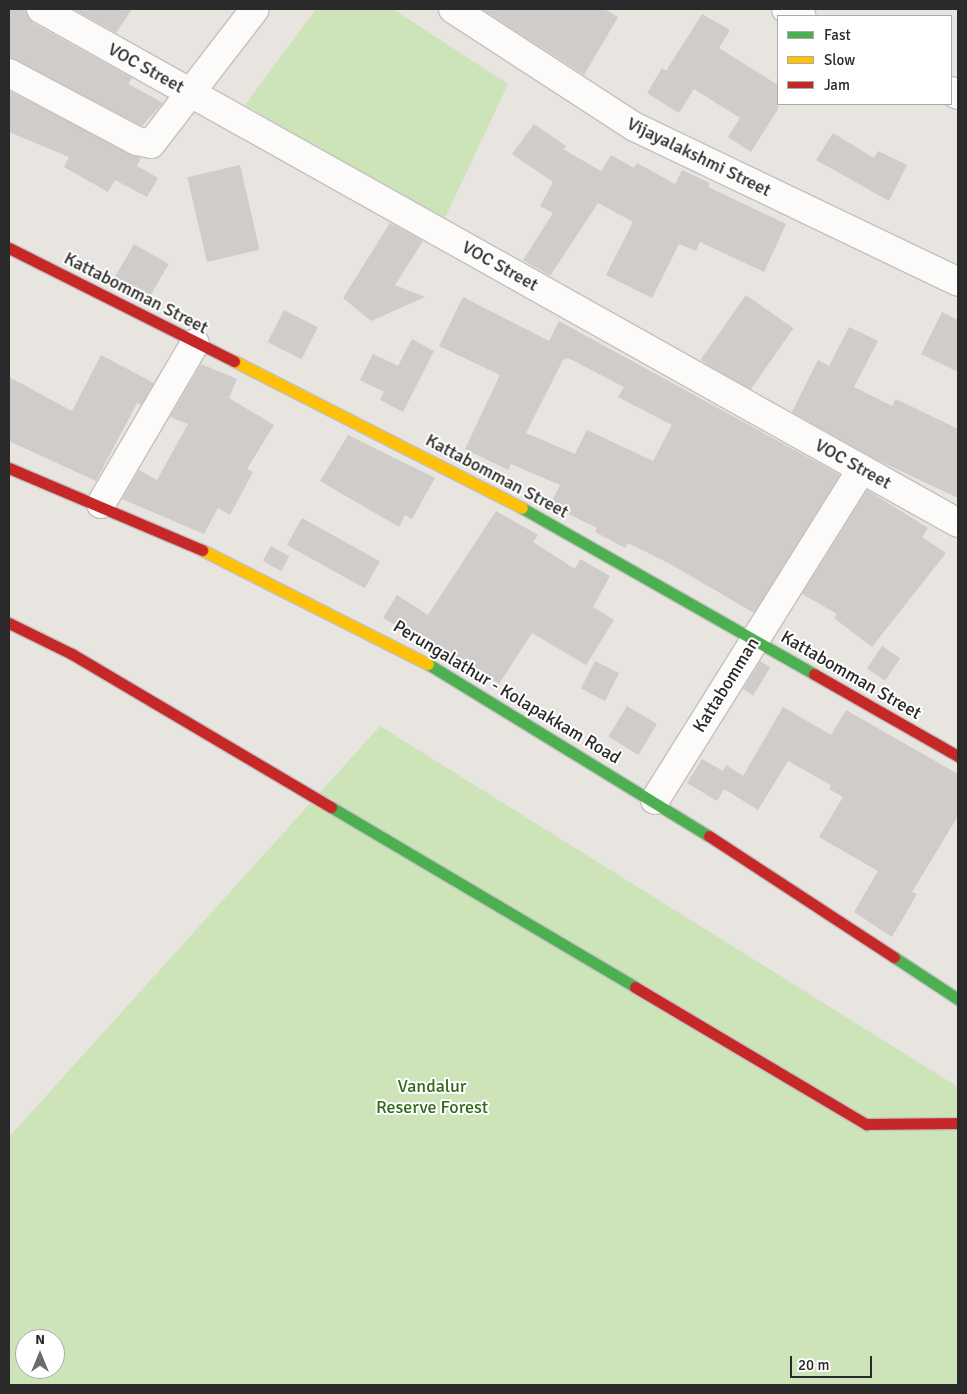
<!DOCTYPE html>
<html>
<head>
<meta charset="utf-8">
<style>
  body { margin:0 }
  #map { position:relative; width:967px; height:1394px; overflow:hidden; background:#e8e4e0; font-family:Signika,sans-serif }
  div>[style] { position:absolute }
  .green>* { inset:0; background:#cde4b8 }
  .building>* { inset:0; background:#cfccc9; transform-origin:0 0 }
  .roads { filter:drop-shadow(1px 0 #c2c1c1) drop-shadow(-1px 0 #c2c1c1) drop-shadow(0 1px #c2c1c1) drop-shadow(0 -1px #c2c1c1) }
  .street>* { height:28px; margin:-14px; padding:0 14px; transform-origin:14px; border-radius:14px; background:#fcfbfa }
  .fast>* { height:11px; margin:-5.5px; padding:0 5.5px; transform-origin:5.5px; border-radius:5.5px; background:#4caf50 }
  .slow>* { height:11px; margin:-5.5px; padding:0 5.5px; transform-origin:5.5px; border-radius:5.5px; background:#ffc107 }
  .jam>* { height:11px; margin:-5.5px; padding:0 5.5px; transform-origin:5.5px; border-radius:5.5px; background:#c62828 }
  span { translate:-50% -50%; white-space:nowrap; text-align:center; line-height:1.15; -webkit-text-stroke:4px #fff; paint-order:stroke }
  .street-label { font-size:18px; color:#2a2a2a }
  .park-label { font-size:18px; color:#306919 }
  .frame { position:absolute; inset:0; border:10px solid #2a2a2a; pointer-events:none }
  .legend { position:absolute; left:777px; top:15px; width:175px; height:90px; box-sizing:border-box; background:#fff; border:1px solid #aaa; margin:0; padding:6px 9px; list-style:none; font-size:15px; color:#2a2a2a }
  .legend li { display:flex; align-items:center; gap:10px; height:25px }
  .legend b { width:25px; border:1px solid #aaa }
  .north { position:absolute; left:15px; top:1329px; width:50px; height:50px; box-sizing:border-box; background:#fff; border:1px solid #aaa; border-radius:50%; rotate:0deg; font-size:14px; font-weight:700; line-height:20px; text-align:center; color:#2a2a2a }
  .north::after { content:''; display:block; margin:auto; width:18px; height:22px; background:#6c6b6a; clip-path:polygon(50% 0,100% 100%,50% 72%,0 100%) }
  .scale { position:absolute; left:790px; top:1356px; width:82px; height:22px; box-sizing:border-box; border:2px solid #2a2a2a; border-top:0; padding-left:6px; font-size:15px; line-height:18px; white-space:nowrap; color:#2a2a2a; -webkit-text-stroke:4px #fff; paint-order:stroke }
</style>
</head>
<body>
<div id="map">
  <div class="green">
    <div style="clip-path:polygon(316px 9px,393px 9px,508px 84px,444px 220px,245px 105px)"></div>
    <div style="clip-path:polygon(evenodd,380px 726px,958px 1087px,958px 1385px,9px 1385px,9px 1137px,380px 726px,25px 1339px,55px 1339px,55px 1369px,25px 1369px,25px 1339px)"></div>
  </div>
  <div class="building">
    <div style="clip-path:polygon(9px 9px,25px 9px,33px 23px,132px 78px,128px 84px,163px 103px,142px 126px,9px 57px)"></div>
    <div style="clip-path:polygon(73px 9px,132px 9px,116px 33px)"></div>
    <div style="clip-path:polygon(481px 9px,604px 9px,618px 17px,584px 75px)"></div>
    <div style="clip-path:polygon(702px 14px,730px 30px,719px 48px,778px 85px,778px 109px,751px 152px,728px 137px,740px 118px,694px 89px,679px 113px,647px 93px,662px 68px,666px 71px)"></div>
    <div style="clip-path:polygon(9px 91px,141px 158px,137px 166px,158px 178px,147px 197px,115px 180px,108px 192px,64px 167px,69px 157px,9px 132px)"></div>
    <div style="clip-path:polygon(534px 124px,566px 146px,563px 149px,601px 171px,611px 155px,634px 168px,637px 163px,675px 184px,682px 170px,710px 183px,708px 187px,786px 224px,764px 272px,700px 242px,696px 251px,679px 244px,652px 298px,606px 275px,633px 222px,598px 203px,550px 276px,523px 260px,553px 213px,540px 206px,553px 182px,512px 154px)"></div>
    <div style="clip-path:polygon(833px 133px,874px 158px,878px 151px,907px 165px,889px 201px,816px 160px)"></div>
    <div style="left:240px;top:165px;width:87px;height:54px;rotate:77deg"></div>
    <div style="clip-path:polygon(390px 223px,423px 241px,395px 285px,425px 297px,371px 321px,343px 298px)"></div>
    <div style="left:134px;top:244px;width:40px;height:44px;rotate:30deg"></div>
    <div style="left:746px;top:295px;width:58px;height:79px;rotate:35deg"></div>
    <div style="clip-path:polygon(evenodd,463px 297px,549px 341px,559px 321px,840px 475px,754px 613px,672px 565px,628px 543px,625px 548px,595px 532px,597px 528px,550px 505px,560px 485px,511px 464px,508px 470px,465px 449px,500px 375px,439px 346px,463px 297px,568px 358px,624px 387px,618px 397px,672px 425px,653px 461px,587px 430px,575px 454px,526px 433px,563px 360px,568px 358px)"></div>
    <div style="left:284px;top:310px;width:38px;height:36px;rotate:27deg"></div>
    <div style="clip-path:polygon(942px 312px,958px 320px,958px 372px,921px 354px)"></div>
    <div style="clip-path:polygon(849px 327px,878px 341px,854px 387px,892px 406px,896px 399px,958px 429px,958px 498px,871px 457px,792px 412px,818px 360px,829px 366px)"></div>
    <div style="clip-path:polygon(412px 339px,434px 351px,403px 412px,380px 400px,384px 392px,360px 380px,373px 354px,398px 366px)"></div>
    <div style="clip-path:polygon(101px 355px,154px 383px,141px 405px,137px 403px,96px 481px,9px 441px,9px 377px,72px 411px)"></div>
    <div style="clip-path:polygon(201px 364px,237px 379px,229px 398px,274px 425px,247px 469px,253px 472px,230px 515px,218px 508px,204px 534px,122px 499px,139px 470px,157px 480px,188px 424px,170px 417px)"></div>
    <div style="clip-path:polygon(348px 435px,435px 478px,412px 519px,405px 515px,399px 527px,320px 481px)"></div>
    <div style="clip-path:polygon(867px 490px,928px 528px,922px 537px,946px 553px,872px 647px,834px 618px,837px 614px,802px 594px)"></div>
    <div style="clip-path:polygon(496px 511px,538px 535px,533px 542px,575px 569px,580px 559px,610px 576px,593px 607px,614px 620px,586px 665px,532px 633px,499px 684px,383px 618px,397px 595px,428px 615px)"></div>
    <div style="left:302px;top:518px;width:89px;height:31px;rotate:29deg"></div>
    <div style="left:271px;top:546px;width:21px;height:17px;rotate:29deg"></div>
    <div style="left:882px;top:646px;width:22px;height:27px;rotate:34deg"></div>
    <div style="left:595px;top:661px;width:27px;height:31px;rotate:27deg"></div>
    <div style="left:760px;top:661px;width:12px;height:33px;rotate:31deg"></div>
    <div style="left:627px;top:706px;width:35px;height:36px;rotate:31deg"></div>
    <div style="clip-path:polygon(783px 707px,831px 735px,846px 710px,958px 774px,958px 816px,912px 892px,917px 894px,892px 937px,854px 912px,878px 871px,819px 837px,843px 797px,829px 789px,831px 785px,788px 761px,758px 810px,724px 789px,717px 801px,687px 783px,702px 759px,723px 771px,726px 765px,743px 776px)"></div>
  </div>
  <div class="roads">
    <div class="street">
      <div style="left:41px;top:9px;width:1051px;rotate:29.27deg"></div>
      <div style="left:453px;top:9px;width:217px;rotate:33deg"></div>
      <div style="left:635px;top:127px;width:358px;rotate:25.6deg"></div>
      <div style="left:786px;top:9px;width:17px;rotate:25deg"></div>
      <div style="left:9px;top:73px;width:145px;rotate:28deg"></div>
      <div style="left:137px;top:141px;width:14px;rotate:12deg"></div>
      <div style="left:151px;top:144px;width:170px;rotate:-52.4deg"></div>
      <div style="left:951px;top:91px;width:8px;rotate:30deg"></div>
      <div style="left:101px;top:504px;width:186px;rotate:-59.7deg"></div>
      <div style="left:655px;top:800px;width:390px;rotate:-58deg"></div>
    </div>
    <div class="fast">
      <div style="left:522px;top:508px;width:336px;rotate:29.6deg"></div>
      <div style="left:428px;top:664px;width:329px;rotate:31.5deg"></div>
      <div style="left:331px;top:807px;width:353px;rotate:30.6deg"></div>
      <div style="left:894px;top:957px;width:77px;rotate:33.3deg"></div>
    </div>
    <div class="slow">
      <div style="left:234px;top:361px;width:323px;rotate:27deg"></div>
      <div style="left:202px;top:550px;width:253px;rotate:26.8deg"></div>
    </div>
    <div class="jam">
      <div style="left:9px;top:248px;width:252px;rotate:26.7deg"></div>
      <div style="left:9px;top:468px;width:210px;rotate:23deg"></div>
      <div style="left:9px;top:623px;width:70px;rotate:26.2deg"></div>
      <div style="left:72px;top:654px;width:301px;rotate:30.6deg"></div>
      <div style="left:814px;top:674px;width:166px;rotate:29.7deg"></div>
      <div style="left:709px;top:836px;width:221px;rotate:33.2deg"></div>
      <div style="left:635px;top:987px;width:269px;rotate:30.7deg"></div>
      <div style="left:866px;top:1124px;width:92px;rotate:-0.6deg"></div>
    </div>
  </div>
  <div class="street-label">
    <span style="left:146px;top:68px;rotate:29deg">VOC Street</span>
    <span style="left:699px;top:157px;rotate:26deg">Vijayalakshmi Street</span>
    <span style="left:500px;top:266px;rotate:29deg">VOC Street</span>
    <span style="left:136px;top:293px;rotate:27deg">Kattabomman Street</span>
    <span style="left:853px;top:464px;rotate:29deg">VOC Street</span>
    <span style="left:497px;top:476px;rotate:28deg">Kattabomman Street</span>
    <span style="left:851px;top:675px;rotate:30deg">Kattabomman Street</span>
    <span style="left:726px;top:685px;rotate:-58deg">Kattabomman</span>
    <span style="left:507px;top:692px;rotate:31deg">Perungalathur - Kolapakkam Road</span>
  </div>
  <div class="park-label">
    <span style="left:432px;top:1097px">Vandalur<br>Reserve Forest</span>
  </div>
  <div class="frame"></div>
  <ul class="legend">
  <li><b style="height:6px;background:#4caf50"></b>Fast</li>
  <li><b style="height:6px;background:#ffc107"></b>Slow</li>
  <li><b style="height:6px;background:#c62828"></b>Jam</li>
  </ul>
  <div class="north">N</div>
  <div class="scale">20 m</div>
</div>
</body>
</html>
